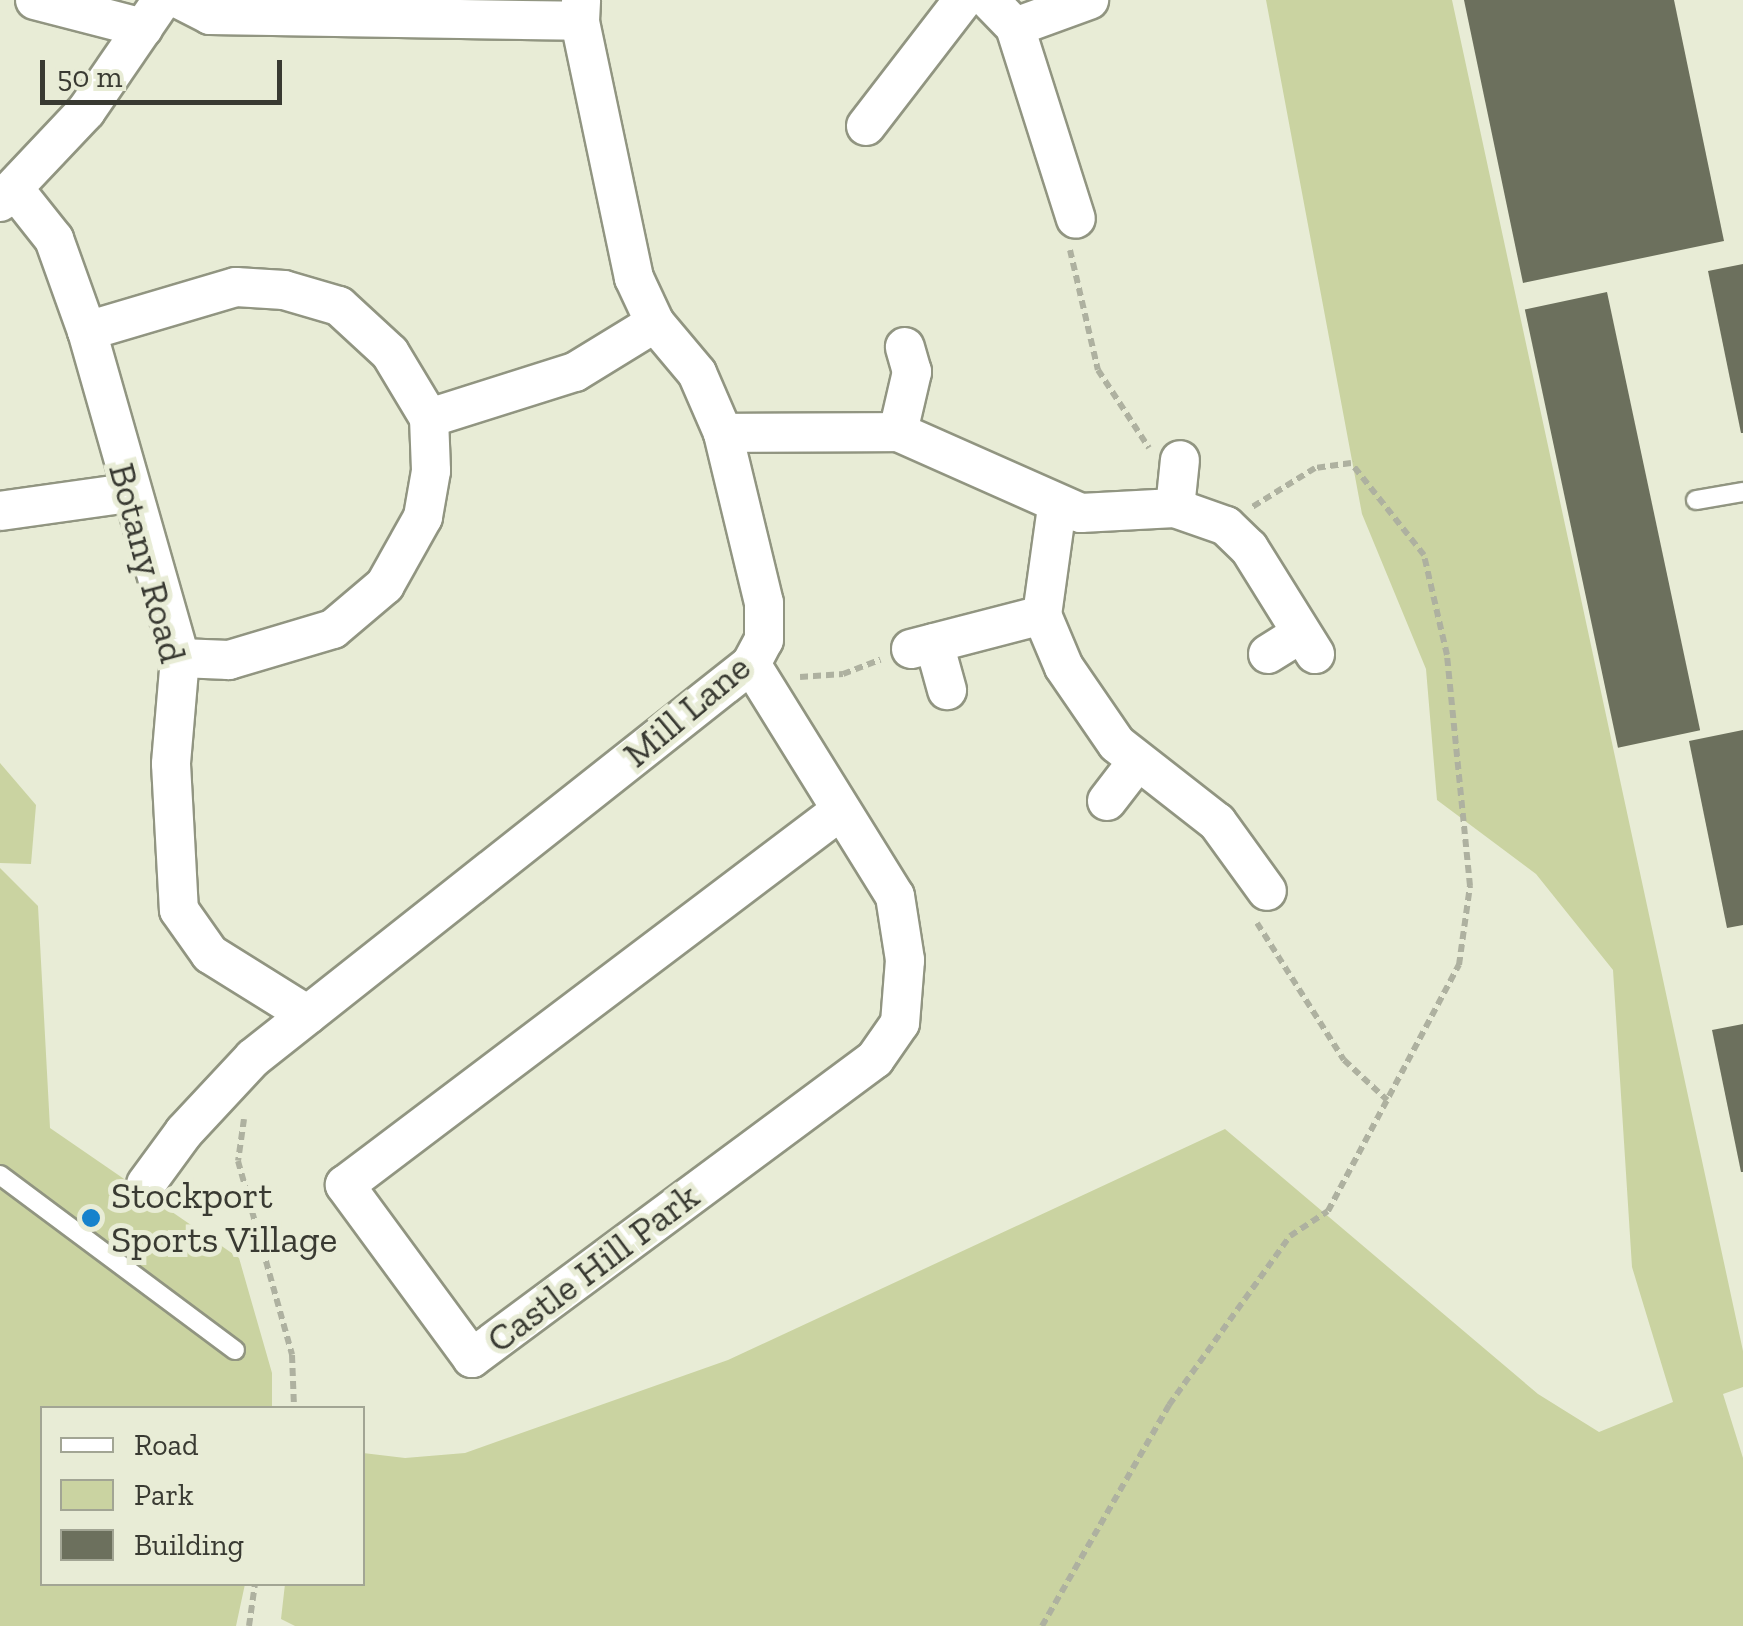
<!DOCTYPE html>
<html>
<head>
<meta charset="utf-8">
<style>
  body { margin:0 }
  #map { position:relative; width:1743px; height:1626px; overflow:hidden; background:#e8ecd6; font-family:"Zilla Slab",serif }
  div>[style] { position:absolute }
  .green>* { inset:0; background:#cad3a1 }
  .building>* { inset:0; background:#6c705d; transform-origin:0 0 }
  .path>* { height:6px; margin-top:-3px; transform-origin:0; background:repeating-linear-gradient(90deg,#aeb1a0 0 8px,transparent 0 13px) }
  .roads { filter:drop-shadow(2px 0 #919581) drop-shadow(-2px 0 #919581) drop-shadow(0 2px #919581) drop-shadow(0 -2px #919581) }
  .lane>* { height:18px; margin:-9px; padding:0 9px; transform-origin:9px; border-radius:9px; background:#fff }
  .street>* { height:38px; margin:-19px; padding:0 19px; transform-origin:19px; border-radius:19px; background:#fff }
  .dots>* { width:28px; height:28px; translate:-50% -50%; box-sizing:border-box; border:5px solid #e8ecd6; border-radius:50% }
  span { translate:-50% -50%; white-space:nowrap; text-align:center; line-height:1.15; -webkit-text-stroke:10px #e8ecd6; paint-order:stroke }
  .street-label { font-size:38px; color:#393a32 }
  .poi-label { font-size:38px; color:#393a32 }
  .left { translate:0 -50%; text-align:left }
  .legend { position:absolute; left:40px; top:1406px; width:325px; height:180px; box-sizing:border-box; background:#e8ecd6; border:2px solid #a2a594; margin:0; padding:12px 18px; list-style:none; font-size:30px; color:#393a32 }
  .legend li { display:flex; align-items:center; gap:20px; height:50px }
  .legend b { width:50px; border:2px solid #a2a594 }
  .scale { position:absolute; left:40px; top:60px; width:242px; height:45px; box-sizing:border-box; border:5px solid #393a32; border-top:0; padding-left:12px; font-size:30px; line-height:35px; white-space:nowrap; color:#393a32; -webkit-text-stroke:8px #e8ecd6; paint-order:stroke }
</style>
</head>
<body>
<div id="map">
  <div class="green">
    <div style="clip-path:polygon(1266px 0,1452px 0,1743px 1351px,1743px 1387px,1723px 1394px,1743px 1458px,1743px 1626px,295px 1626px,281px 1619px,285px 1584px,362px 1584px,363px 1453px,405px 1458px,465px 1453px,728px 1360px,1225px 1129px,1538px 1394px,1599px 1432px,1673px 1402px,1632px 1267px,1613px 970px,1536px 874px,1437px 800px,1426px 669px,1362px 514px)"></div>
    <div style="clip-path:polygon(0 763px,36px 805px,31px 864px,0 863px)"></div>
    <div style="clip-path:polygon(0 868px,38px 906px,50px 1128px,239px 1258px,272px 1373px,272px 1408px,42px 1408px,42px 1584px,245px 1584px,236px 1626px,0 1626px)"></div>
  </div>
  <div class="building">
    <div style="clip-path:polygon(1464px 0,1674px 0,1724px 241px,1523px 283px)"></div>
    <div style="clip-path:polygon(1743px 264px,1743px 433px,1741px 433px,1708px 271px)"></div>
    <div style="left:1607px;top:292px;width:448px;height:84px;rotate:78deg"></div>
    <div style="clip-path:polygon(1743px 730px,1743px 925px,1727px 928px,1689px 741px)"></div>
    <div style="clip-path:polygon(1743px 1024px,1743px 1172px,1741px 1172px,1712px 1030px)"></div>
  </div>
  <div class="path">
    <div style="left:1070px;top:250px;width:123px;rotate:76.9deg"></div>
    <div style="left:1098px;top:370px;width:93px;rotate:56.8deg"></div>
    <div style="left:800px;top:677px;width:43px;rotate:-4deg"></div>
    <div style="left:843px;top:674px;width:40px;rotate:-21deg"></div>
    <div style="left:1257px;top:923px;width:162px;rotate:57.6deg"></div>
    <div style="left:1344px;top:1060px;width:59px;rotate:42.9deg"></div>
    <div style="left:244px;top:1119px;width:42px;rotate:98.1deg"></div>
    <div style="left:238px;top:1161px;width:201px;rotate:74.4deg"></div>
    <div style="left:292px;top:1355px;width:53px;rotate:87.8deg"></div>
    <div style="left:249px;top:1626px;width:42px;rotate:-81.9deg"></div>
    <div style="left:1042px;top:1626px;width:255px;rotate:-60.1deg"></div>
    <div style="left:1169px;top:1405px;width:208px;rotate:-54.4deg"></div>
    <div style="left:1290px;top:1236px;width:45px;rotate:-33.3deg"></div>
    <div style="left:1328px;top:1211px;width:279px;rotate:-62deg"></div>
    <div style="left:1459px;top:965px;width:80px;rotate:-82.1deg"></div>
    <div style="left:1470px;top:886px;width:232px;rotate:-95.7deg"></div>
    <div style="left:1447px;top:655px;width:103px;rotate:-103deg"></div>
    <div style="left:1424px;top:555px;width:117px;rotate:-128.4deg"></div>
    <div style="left:1351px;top:463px;width:36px;rotate:172deg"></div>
    <div style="left:1315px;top:468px;width:74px;rotate:148.2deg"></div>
  </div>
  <div class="roads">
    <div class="lane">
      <div style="left:1696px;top:500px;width:48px;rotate:-9.7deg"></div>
      <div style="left:0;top:1175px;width:293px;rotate:36.7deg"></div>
    </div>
    <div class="street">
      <div style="left:35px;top:0;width:112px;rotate:14.5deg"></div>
      <div style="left:181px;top:0;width:33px;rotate:27deg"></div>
      <div style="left:210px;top:15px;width:370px;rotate:0.9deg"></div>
      <div style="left:989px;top:0;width:37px;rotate:46deg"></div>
      <div style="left:1015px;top:27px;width:201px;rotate:72.4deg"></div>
      <div style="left:1015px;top:27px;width:79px;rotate:-20deg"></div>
      <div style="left:866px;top:126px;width:159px;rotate:-52.4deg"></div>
      <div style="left:15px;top:190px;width:63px;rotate:51.5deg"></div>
      <div style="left:54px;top:239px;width:98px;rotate:70.3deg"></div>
      <div style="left:87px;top:331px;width:340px;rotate:74.1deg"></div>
      <div style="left:180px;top:658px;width:106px;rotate:94.9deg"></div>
      <div style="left:171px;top:764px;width:146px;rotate:86.9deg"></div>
      <div style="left:179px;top:910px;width:54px;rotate:54.8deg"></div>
      <div style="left:210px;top:954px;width:115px;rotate:31.9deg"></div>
      <div style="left:0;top:202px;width:125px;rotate:-46.6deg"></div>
      <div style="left:86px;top:111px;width:135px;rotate:-55.6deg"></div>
      <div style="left:87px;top:331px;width:155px;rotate:-16.5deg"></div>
      <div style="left:236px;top:287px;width:48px;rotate:3.6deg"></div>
      <div style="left:284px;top:290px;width:57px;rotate:16.2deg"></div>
      <div style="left:339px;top:306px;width:69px;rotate:42.7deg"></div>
      <div style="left:390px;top:353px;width:76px;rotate:59deg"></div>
      <div style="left:429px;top:418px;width:53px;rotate:87.8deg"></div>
      <div style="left:431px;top:471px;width:47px;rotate:99.9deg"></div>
      <div style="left:423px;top:517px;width:78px;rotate:119.2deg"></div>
      <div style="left:385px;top:585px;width:68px;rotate:139.8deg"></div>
      <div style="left:333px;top:629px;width:109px;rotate:163.4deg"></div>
      <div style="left:229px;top:660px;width:49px;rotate:-177.7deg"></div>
      <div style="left:429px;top:418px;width:153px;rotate:-17.5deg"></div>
      <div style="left:575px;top:372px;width:94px;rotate:-31.5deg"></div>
      <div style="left:898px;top:432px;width:62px;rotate:-76.9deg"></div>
      <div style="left:912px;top:372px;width:26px;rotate:-106deg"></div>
      <div style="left:723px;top:433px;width:175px;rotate:-0.3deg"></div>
      <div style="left:898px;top:432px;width:200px;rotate:23.9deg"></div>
      <div style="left:1081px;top:513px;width:94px;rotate:-3deg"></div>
      <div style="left:1175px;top:508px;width:48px;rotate:-84.1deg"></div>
      <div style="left:1057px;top:507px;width:109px;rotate:97.9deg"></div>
      <div style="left:1042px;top:615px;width:56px;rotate:67.1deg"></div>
      <div style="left:1064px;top:667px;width:93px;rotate:55.5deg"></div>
      <div style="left:1117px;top:744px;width:127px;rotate:38deg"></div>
      <div style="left:1217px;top:822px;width:85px;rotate:54.1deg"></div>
      <div style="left:1175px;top:508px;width:54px;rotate:19.4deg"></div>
      <div style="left:1226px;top:526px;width:32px;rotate:44deg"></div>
      <div style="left:1249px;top:548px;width:125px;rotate:58.1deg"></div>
      <div style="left:0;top:511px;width:129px;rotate:-8deg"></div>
      <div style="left:934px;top:643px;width:49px;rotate:74.5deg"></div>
      <div style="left:911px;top:649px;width:135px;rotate:-14.5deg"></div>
      <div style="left:1268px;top:654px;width:39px;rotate:-32deg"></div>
      <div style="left:751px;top:664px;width:273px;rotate:58.2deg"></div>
      <div style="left:895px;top:896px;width:65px;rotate:81.1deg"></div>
      <div style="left:905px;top:960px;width:63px;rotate:94.5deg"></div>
      <div style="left:900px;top:1023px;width:44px;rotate:124.8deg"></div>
      <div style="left:875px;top:1059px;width:502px;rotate:143.43deg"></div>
      <div style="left:472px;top:1358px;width:215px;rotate:-126.3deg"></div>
      <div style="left:345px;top:1185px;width:620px;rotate:-37.07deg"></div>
      <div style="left:1107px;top:801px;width:49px;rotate:-52.4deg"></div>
      <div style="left:146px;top:1184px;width:64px;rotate:-53.8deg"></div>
      <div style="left:184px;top:1132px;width:101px;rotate:-47deg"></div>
      <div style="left:253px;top:1058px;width:635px;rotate:-38.35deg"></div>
      <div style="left:751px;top:664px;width:27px;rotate:-62deg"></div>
      <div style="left:764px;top:640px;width:37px;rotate:-90deg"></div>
      <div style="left:764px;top:603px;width:175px;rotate:-103.6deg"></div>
      <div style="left:723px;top:433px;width:65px;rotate:-113.4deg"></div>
      <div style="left:697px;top:373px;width:65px;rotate:-130deg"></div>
      <div style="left:655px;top:323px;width:50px;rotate:-115deg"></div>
      <div style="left:634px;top:278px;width:263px;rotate:-101.9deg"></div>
      <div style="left:580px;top:21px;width:21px;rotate:-87deg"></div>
    </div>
  </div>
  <div class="dots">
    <div style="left:91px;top:1218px;background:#1682cc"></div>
  </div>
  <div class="street-label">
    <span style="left:147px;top:563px;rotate:75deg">Botany Road</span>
    <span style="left:687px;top:711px;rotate:-40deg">Mill Lane</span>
    <span style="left:593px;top:1268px;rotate:-37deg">Castle Hill Park</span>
  </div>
  <div class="poi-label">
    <span class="left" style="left:111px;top:1218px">Stockport<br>Sports Village</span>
  </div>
  <ul class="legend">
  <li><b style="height:12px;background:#fff"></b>Road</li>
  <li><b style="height:28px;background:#cad3a1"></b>Park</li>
  <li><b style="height:28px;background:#6c705d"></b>Building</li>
  </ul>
  <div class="scale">50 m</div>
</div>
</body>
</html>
